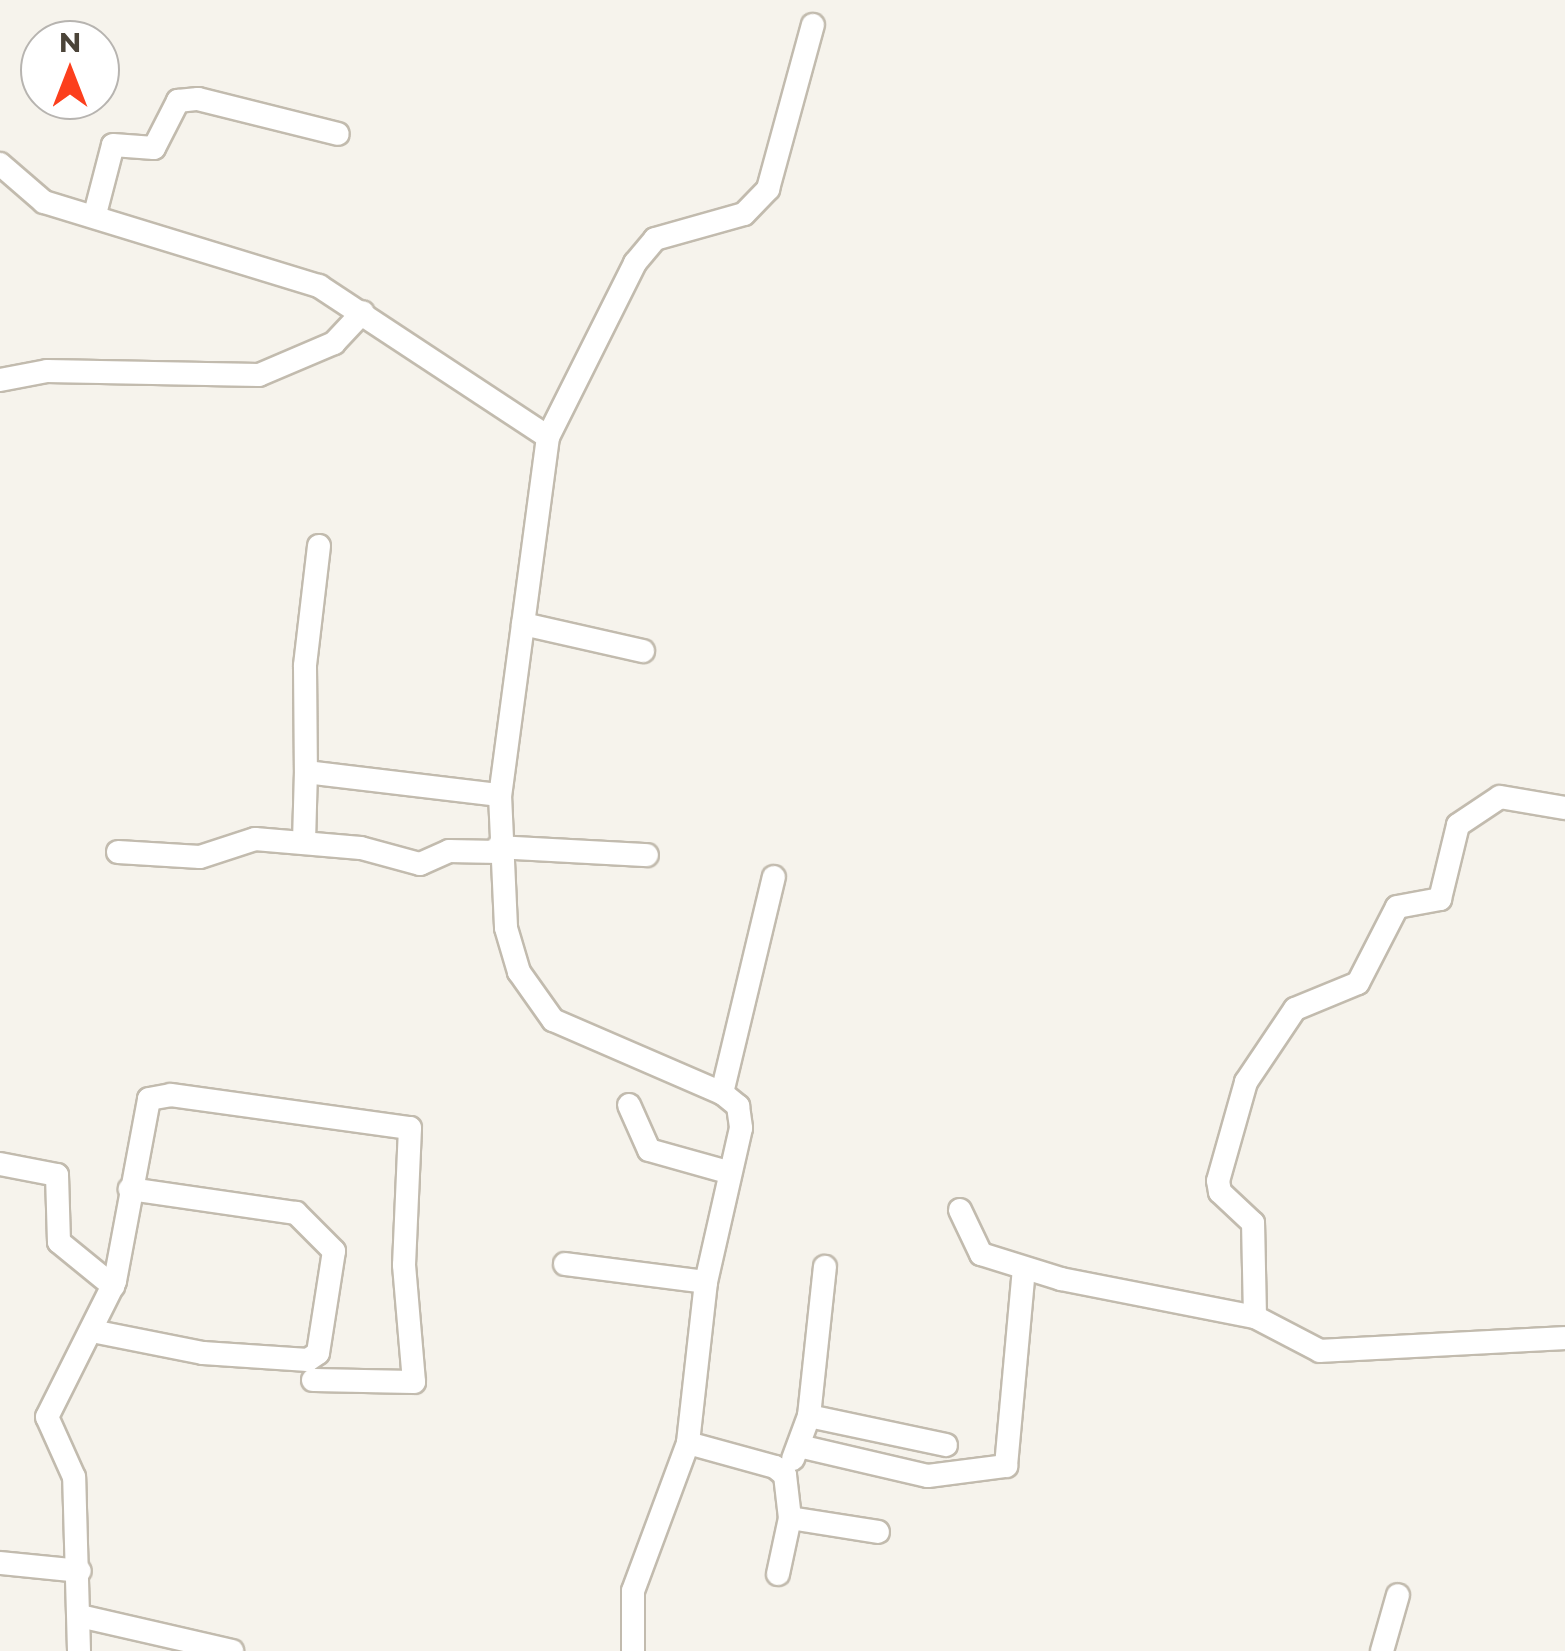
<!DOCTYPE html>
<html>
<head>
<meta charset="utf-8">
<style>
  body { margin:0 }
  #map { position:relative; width:1565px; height:1651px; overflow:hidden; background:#f6f3ec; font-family:Montserrat,sans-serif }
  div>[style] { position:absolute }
  .roads { filter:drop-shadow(2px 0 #c2bbae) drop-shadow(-2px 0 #c2bbae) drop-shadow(0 2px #c2bbae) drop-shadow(0 -2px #c2bbae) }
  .minor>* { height:22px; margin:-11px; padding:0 11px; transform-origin:11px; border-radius:11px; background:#fff }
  span { translate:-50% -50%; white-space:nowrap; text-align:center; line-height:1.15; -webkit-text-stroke:9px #fff; paint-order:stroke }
  .north { position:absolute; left:20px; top:20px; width:100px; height:100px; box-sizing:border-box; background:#fff; border:2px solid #b7b4b0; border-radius:50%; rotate:0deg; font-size:28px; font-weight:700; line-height:40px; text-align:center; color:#4b4439 }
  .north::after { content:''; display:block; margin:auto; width:35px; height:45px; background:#fc3f1d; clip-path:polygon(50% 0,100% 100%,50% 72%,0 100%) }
</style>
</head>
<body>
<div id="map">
  <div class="roads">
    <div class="minor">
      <div style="left:0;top:164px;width:58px;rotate:40.8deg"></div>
      <div style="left:44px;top:202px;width:288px;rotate:17deg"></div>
      <div style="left:319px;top:286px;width:274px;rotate:33.4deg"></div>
      <div style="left:548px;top:437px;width:361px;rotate:97.6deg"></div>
      <div style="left:500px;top:795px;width:133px;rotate:87.4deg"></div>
      <div style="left:506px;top:928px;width:46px;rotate:73.5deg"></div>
      <div style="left:519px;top:972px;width:59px;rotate:54.7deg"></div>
      <div style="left:553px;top:1020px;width:184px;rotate:23.4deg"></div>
      <div style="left:722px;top:1093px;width:21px;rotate:39deg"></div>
      <div style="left:738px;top:1106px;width:22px;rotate:82deg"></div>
      <div style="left:741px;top:1128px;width:158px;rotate:102.8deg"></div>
      <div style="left:706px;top:1282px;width:162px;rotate:96.4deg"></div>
      <div style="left:688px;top:1443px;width:158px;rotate:110.4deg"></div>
      <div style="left:633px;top:1591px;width:60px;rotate:90deg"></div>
      <div style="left:95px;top:214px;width:71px;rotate:-75.4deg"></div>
      <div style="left:113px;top:145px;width:41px;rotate:4.2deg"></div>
      <div style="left:154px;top:148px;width:53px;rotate:-62.9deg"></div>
      <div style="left:178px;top:101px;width:20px;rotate:-6deg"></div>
      <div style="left:198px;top:99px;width:144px;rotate:14deg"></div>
      <div style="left:0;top:380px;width:48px;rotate:-10.8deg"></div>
      <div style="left:47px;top:371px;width:212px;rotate:1.1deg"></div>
      <div style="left:259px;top:375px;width:82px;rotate:-23.1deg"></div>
      <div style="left:334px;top:343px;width:42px;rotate:-46.9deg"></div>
      <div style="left:548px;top:437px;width:195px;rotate:-63.4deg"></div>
      <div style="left:635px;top:263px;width:31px;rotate:-50deg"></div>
      <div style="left:655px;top:239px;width:92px;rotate:-15.7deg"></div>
      <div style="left:744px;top:214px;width:35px;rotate:-46deg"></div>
      <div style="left:768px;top:189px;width:170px;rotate:-74.7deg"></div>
      <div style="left:319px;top:546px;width:121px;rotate:96.7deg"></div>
      <div style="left:305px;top:666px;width:106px;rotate:89.5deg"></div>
      <div style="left:306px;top:772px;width:195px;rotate:6.8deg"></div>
      <div style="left:523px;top:624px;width:123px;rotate:12.7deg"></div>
      <div style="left:304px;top:842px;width:70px;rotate:-88.4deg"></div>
      <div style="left:498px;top:847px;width:149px;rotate:3.1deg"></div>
      <div style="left:118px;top:852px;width:82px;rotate:3.5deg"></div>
      <div style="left:200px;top:857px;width:58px;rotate:-18.1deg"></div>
      <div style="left:255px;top:839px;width:106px;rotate:4.9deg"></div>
      <div style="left:361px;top:848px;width:61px;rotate:15.2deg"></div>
      <div style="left:420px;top:864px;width:32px;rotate:-24deg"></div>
      <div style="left:449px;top:851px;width:49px;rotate:1.2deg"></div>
      <div style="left:722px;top:1093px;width:222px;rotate:-76.5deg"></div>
      <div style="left:629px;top:1105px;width:49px;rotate:66deg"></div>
      <div style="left:649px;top:1150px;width:82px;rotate:15.6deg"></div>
      <div style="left:0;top:1164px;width:58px;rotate:10.9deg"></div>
      <div style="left:57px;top:1175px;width:67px;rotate:88.3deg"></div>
      <div style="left:59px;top:1242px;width:70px;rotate:39.2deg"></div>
      <div style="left:960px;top:1210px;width:49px;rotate:64.5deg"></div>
      <div style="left:981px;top:1254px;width:84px;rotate:17.4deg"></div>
      <div style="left:1061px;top:1279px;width:198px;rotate:11.1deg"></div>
      <div style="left:1255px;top:1317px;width:73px;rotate:27.6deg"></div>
      <div style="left:1320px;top:1351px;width:245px;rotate:-3deg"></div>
      <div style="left:565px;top:1264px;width:142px;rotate:7.3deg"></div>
      <div style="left:1255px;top:1317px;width:94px;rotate:-91.2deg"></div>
      <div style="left:1253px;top:1223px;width:45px;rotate:-136.8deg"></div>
      <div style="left:1220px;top:1192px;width:11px;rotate:-100deg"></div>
      <div style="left:1218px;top:1181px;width:103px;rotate:-74.2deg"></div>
      <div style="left:1246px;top:1082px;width:88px;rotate:-56.1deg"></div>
      <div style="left:1295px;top:1009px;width:68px;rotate:-22.4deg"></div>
      <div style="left:1358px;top:983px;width:85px;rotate:-62.8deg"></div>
      <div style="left:1397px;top:907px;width:44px;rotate:-10.5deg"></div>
      <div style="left:1440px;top:899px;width:76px;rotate:-76.3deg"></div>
      <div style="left:1458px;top:825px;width:50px;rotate:-33.7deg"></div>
      <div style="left:1500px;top:797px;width:66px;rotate:9.6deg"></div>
      <div style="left:92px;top:1331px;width:113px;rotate:11.2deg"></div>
      <div style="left:203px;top:1353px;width:105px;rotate:3.8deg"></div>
      <div style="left:308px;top:1360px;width:12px;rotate:-35deg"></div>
      <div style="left:318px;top:1353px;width:103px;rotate:-81.1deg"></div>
      <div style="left:334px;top:1251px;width:54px;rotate:-135deg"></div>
      <div style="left:296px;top:1213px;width:168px;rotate:-171.8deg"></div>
      <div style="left:809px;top:1416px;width:140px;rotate:12deg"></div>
      <div style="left:688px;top:1443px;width:90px;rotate:15.4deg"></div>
      <div style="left:775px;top:1467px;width:13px;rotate:39deg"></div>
      <div style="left:785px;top:1475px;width:43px;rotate:83.4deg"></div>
      <div style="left:790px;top:1518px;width:89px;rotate:9deg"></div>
      <div style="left:799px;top:1446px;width:132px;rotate:13.1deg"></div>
      <div style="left:928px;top:1476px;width:79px;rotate:-7.3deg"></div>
      <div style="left:1006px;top:1466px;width:197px;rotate:-84.8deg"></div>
      <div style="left:793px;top:1459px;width:46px;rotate:-69.6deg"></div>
      <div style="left:809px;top:1416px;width:150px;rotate:-83.9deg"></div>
      <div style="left:0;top:1563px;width:80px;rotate:5.7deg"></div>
      <div style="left:778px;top:1574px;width:57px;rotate:-77.9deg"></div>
      <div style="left:84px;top:1617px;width:152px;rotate:12.9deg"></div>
      <div style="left:79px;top:1651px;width:174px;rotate:-91.6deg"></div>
      <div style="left:74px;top:1477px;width:66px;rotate:-114.2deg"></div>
      <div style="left:47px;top:1417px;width:152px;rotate:-63.4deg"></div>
      <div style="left:115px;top:1281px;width:185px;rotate:-79.4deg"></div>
      <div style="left:149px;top:1099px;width:22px;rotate:-10deg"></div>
      <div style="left:171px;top:1095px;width:241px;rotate:7.9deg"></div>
      <div style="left:410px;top:1128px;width:137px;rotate:92.5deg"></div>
      <div style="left:404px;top:1265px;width:117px;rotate:85.1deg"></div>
      <div style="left:414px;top:1382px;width:101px;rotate:-178.9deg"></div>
      <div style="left:1382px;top:1651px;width:58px;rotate:-74.1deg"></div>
    </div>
  </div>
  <div class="north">N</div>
</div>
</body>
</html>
